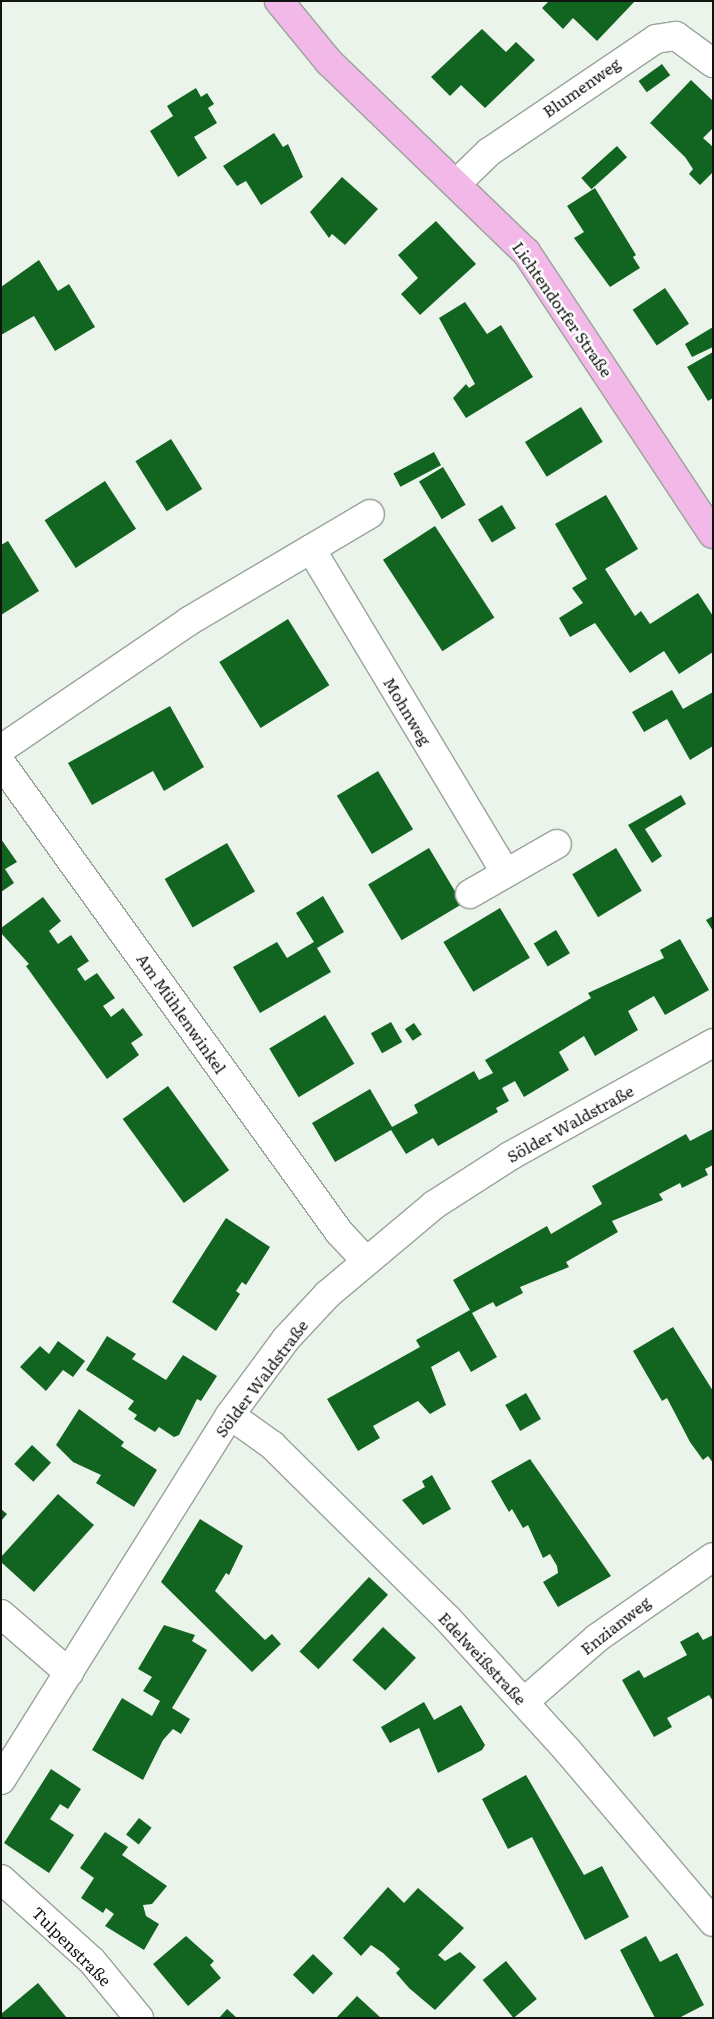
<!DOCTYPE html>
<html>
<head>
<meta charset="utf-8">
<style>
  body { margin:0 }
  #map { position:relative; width:714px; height:2019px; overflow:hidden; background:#eaf4ea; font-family:Literata,serif }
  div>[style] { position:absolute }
  .building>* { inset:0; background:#126521; transform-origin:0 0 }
  .roads { filter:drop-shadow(1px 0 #9aa39a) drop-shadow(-1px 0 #9aa39a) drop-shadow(0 1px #9aa39a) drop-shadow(0 -1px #9aa39a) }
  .minor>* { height:28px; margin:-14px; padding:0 14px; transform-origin:14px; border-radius:14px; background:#fff }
  .major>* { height:28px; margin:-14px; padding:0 14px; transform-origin:14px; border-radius:14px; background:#f1b8e8 }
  span { translate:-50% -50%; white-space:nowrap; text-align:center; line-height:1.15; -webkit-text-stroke:5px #fff; paint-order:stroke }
  .street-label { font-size:16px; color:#111411 }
  .frame { position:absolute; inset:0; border:2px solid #111411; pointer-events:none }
</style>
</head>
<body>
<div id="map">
  <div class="building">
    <div style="clip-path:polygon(549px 1px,557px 2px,635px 1px,597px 41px,573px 18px,563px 29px,542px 8px)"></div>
    <div style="clip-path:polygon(482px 29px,506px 52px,516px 42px,535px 60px,485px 108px,461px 85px,450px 96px,431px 77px)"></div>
    <div style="left:662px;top:64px;width:14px;height:29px;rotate:54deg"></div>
    <div style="clip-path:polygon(691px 80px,713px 101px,713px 128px,703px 138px,713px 147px,713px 172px,700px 185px,689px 174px,693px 169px,685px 157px,650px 123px)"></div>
    <div style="clip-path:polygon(196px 88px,201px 97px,207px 93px,214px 104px,208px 108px,217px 123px,194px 137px,207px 158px,178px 177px,150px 131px,173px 116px,167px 106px)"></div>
    <div style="clip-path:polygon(274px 133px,283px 147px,288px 144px,303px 177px,261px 205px,246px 181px,237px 186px,223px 166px)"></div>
    <div style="left:617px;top:146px;width:15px;height:48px;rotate:48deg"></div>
    <div style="clip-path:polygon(342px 177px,378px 209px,345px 245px,332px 234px,329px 238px,310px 212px)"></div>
    <div style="clip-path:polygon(595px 188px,636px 255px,633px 257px,640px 268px,610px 287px,574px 238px,584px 232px,567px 206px)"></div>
    <div style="clip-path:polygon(436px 221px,476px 264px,420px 315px,401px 294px,418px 278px,398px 255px)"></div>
    <div style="clip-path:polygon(39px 260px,58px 291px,69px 284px,95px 327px,55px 351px,34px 316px,1px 335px,1px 287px)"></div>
    <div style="left:665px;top:288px;width:43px;height:39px;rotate:56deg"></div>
    <div style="clip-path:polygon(465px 302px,487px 334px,501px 325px,533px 377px,466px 418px,453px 398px,466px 384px,469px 388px,475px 384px,439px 318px)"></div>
    <div style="clip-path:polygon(713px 327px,713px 347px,692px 357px,685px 344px)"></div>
    <div style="clip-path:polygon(713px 352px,713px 398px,708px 401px,687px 367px)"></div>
    <div style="left:581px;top:407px;width:41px;height:66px;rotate:58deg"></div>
    <div style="left:171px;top:439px;width:59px;height:42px;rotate:58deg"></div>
    <div style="left:434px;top:452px;width:15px;height:46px;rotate:62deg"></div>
    <div style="left:443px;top:467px;width:44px;height:28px;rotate:59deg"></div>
    <div style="left:105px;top:481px;width:57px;height:72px;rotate:57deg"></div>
    <div style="clip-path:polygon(606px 495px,638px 549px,605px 569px,635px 616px,641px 611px,650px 624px,698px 593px,713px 616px,713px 652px,679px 674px,664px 651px,630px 673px,595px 623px,570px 637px,559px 618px,583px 603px,572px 588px,587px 579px,555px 524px)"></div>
    <div style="left:502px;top:505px;width:27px;height:28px;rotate:59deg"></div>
    <div style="left:435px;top:526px;width:109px;height:62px;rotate:57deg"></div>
    <div style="clip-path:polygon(8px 541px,39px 591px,1px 615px,1px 545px)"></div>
    <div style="left:288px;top:619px;width:78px;height:81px;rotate:58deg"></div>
    <div style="clip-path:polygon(672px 690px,683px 709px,713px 692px,713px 746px,690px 760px,667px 719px,644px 732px,632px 712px)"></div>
    <div style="clip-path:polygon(170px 706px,204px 767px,164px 791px,153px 771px,92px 805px,68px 763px)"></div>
    <div style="left:378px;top:771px;width:68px;height:48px;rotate:59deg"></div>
    <div style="clip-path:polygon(681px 795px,686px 804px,645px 829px,662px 856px,652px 863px,628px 825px)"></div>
    <div style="clip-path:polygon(1px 839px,17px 862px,5px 869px,14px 883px,1px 892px)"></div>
    <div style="left:227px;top:843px;width:56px;height:72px;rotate:60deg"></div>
    <div style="left:429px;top:848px;width:65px;height:71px;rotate:59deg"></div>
    <div style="left:616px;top:848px;width:50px;height:51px;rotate:59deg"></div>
    <div style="clip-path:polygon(323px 896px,344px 932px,317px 948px,331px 972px,260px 1013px,233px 967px,277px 942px,287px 958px,314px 942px,296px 913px)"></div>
    <div style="clip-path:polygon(43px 897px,61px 921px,49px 931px,58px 944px,71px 935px,89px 961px,77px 969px,85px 981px,97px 973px,115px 998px,103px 1006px,111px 1017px,123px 1008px,143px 1035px,131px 1043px,139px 1055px,107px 1079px,26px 966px,29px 964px,1px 933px,1px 928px)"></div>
    <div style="left:500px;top:908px;width:58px;height:66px;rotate:59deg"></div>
    <div style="clip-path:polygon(713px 916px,713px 931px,706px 920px)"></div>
    <div style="left:556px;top:930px;width:27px;height:26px;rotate:59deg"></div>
    <div style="clip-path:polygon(680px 939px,709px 990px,665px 1015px,654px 996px,628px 1011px,638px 1030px,595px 1056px,584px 1036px,559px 1052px,569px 1070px,524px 1097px,515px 1081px,502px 1088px,509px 1101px,496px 1108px,498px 1112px,438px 1146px,433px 1138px,406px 1154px,391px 1130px,335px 1162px,312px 1123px,370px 1089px,392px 1127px,418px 1113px,414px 1105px,474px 1071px,479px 1080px,493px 1073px,485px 1060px,591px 998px,588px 993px,664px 958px,660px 950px)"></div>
    <div style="left:325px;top:1015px;width:57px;height:65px;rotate:59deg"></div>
    <div style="left:391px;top:1022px;width:23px;height:23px;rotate:61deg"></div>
    <div style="left:414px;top:1023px;width:14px;height:11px;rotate:56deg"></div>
    <div style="left:168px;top:1086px;width:104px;height:56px;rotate:54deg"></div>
    <div style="clip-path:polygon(713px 1129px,713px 1165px,705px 1169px,708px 1175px,682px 1188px,680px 1183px,659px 1194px,663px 1200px,612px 1221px,618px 1232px,566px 1262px,569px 1267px,520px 1287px,523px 1293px,496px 1307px,493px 1302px,472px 1313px,497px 1357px,471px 1372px,459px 1351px,431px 1367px,446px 1405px,430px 1414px,418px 1401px,373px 1426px,380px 1438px,358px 1451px,327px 1399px,420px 1347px,416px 1340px,470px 1310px,453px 1280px,547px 1226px,551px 1234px,602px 1204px,592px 1186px,686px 1134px,690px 1141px)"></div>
    <div style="clip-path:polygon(226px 1218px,270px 1247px,246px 1285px,242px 1282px,236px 1291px,240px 1294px,216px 1331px,172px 1302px)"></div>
    <div style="clip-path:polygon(673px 1327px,713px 1391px,713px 1463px,708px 1456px,703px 1460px,690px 1442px,667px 1398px,662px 1401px,633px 1351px)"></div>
    <div style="clip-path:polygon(107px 1336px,136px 1354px,132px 1359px,166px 1380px,183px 1355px,217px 1376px,201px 1401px,197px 1399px,179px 1435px,174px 1437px,159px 1427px,155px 1432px,134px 1419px,137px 1415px,128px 1409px,134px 1401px,86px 1370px)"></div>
    <div style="clip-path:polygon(58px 1341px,85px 1361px,73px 1377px,63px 1370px,46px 1391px,20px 1367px,40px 1346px,49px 1354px)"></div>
    <div style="left:526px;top:1393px;width:30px;height:24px;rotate:60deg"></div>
    <div style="clip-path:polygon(79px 1409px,124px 1442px,121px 1446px,157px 1470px,134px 1507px,96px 1483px,101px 1475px,73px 1462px,56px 1445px)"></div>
    <div style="left:32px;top:1445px;width:26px;height:26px;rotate:43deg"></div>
    <div style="clip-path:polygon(530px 1459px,611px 1576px,558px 1607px,543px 1582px,558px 1573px,557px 1566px,550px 1554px,543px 1558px,528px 1525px,523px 1528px,512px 1509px,509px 1512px,491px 1481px)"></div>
    <div style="clip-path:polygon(432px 1475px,451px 1509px,423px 1525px,402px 1500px,425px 1487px,422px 1481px)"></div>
    <div style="clip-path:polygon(58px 1494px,94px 1525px,34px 1592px,1px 1562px,1px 1557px)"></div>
    <div style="clip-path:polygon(1px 1509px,7px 1514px,1px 1521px)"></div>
    <div style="clip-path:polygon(200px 1519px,243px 1546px,229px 1575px,226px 1573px,215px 1591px,265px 1640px,272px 1634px,281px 1644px,252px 1672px,161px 1582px)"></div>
    <div style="left:369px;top:1577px;width:26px;height:102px;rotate:43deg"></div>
    <div style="clip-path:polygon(164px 1625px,195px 1635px,192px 1641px,207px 1650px,172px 1708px,190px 1719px,181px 1734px,173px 1729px,163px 1740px,143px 1780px,92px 1750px,122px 1698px,152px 1716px,160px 1701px,143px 1691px,152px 1677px,138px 1669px)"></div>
    <div style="left:383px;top:1627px;width:45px;height:45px;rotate:43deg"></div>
    <div style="clip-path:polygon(698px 1632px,703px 1640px,713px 1635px,713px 1701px,709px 1695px,667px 1718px,672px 1727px,654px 1737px,622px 1680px,639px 1670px,644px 1678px,687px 1655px,680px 1642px)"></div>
    <div style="clip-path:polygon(424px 1702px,434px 1720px,461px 1705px,485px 1745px,482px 1750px,438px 1773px,419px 1728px,390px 1743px,381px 1727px)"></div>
    <div style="clip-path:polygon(51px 1769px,81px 1789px,68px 1809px,60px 1804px,50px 1819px,74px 1835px,49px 1873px,4px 1843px)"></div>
    <div style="clip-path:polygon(526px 1775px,584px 1875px,602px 1866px,629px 1917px,585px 1940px,532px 1837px,508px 1849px,482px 1799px)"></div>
    <div style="left:139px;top:1818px;width:16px;height:21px;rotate:38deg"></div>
    <div style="clip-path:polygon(105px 1832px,128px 1847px,122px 1855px,167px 1886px,152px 1904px,143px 1905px,146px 1916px,159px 1924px,144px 1950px,105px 1926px,114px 1914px,106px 1908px,103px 1913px,81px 1898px,94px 1878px,80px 1868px)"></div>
    <div style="clip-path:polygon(388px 1887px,404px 1903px,418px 1888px,464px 1928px,438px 1955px,445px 1961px,460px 1952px,476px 1967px,435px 2010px,409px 1988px,396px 1973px,400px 1969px,383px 1953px,371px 1945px,361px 1956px,343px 1938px)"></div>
    <div style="clip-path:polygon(186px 1936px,214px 1961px,210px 1965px,221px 1978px,188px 2006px,153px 1964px)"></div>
    <div style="clip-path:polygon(646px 1936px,660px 1962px,677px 1953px,704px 2005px,679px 2018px,655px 2018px,620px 1950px)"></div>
    <div style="left:313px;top:1954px;width:28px;height:29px;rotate:44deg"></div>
    <div style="left:506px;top:1961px;width:49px;height:30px;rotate:51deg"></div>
    <div style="clip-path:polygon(38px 1983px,67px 2018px,1px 2018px,1px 2014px)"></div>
    <div style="clip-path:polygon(357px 1996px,381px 2018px,337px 2017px)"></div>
    <div style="clip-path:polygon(227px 2009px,237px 2018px,219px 2018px)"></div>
  </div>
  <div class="roads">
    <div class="minor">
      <div style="left:458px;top:182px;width:43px;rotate:-44.1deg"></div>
      <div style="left:489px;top:152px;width:202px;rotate:-34.1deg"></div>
      <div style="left:656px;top:39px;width:20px;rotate:-9deg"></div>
      <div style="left:676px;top:36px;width:46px;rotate:36.1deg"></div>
      <div style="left:311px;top:549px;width:378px;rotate:59deg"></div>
      <div style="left:1px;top:749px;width:227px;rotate:-34.2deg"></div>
      <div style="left:189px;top:621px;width:210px;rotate:-30.6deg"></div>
      <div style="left:1px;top:763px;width:578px;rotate:54.22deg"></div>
      <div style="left:339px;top:1232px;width:38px;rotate:47deg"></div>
      <div style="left:470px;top:894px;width:100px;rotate:-29.9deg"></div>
      <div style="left:230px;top:1415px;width:52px;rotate:35.5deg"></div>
      <div style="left:272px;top:1445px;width:246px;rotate:44.7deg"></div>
      <div style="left:447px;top:1618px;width:180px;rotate:47.7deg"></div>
      <div style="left:568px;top:1751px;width:224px;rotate:49.7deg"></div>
      <div style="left:1px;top:1614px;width:90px;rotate:40.9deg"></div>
      <div style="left:524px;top:1702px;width:97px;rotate:-41.2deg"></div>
      <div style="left:597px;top:1638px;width:141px;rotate:-34.9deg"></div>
      <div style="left:1px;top:1780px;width:431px;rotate:-57.9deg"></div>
      <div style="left:230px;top:1415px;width:94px;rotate:-53.6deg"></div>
      <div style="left:286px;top:1339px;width:62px;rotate:-47deg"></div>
      <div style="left:328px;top:1294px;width:138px;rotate:-40deg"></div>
      <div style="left:434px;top:1205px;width:90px;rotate:-32.8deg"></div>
      <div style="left:510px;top:1156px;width:232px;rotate:-29.1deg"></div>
      <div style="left:1px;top:1879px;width:122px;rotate:42deg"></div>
      <div style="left:92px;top:1961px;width:74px;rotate:50.5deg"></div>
    </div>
    <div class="major">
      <div style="left:279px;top:1px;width:79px;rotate:50.7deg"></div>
      <div style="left:329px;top:62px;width:274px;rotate:44deg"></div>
      <div style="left:526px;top:252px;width:338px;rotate:56.5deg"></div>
    </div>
  </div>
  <div class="street-label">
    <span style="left:581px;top:87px;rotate:-35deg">Blumenweg</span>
    <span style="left:563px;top:309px;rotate:55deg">Lichtendorfer Straße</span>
    <span style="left:408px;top:711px;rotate:59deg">Mohnweg</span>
    <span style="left:182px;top:1013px;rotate:55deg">Am Mühlenwinkel</span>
    <span style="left:570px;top:1123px;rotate:-29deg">Sölder Waldstraße</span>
    <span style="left:261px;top:1378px;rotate:-53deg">Sölder Waldstraße</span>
    <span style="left:615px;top:1625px;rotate:-38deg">Enzianweg</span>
    <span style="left:483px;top:1658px;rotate:47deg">Edelweißstraße</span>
    <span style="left:72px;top:1946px;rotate:45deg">Tulpenstraße</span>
  </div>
  <div class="frame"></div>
</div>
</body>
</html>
